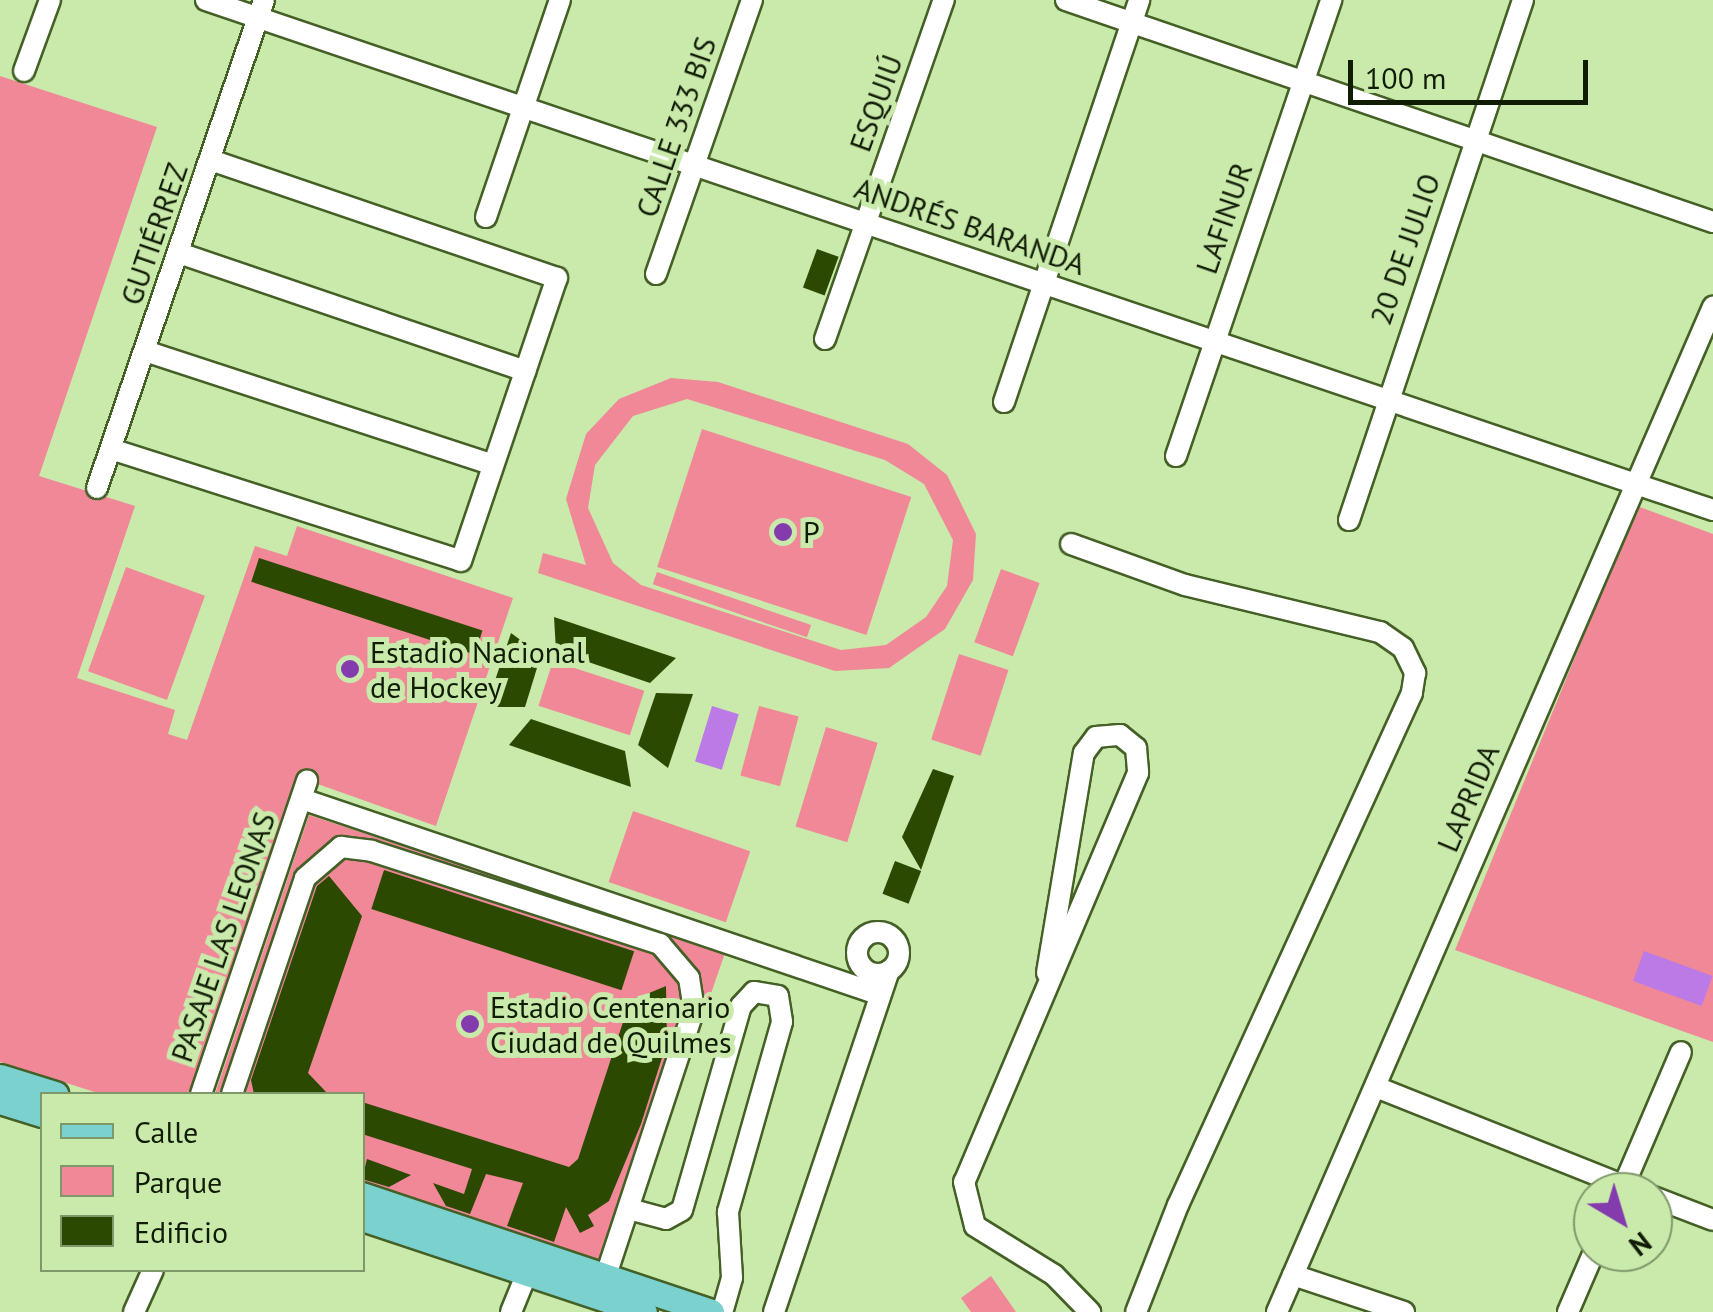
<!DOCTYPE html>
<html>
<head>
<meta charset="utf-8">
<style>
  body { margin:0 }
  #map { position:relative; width:1713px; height:1312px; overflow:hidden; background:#c9eaab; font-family:"PT Sans",sans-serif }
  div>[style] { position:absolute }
  .green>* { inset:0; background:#f08898; transform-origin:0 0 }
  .water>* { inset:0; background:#bb7ae5; transform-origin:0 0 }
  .building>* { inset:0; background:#2c4902; transform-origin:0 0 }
  .roads { filter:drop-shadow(2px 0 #446026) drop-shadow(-2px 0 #446026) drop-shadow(0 2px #446026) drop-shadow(0 -2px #446026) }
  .minor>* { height:20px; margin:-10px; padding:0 10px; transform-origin:10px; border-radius:10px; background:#fff }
  .minor>.ring { margin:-10px; padding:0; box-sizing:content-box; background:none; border:20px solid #fff; border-radius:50% }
  .major>* { height:25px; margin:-12.5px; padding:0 12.5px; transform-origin:12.5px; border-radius:12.5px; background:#7bd1ce }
  .dots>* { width:28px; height:28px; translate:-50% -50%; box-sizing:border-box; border:5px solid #c9eaab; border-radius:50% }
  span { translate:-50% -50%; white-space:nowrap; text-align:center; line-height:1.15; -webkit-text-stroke:10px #c9eaab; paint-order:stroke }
  .street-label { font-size:30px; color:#111c05 }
  .poi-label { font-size:30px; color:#111c05 }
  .left { translate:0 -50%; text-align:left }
  .legend { position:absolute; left:40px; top:1092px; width:325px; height:180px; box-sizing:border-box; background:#c9eaab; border:2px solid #7f9869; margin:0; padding:12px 18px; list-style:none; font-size:30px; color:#111c05 }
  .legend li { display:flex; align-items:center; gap:20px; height:50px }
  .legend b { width:50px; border:2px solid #7f9869 }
  .north { position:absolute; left:1573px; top:1172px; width:100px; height:100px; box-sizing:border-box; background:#c9eaab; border:2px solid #7f9869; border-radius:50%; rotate:142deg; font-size:28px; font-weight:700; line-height:40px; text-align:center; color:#111c05 }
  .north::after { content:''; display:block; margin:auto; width:35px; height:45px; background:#843bae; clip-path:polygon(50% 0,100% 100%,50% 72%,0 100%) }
  .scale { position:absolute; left:1348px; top:60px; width:240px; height:45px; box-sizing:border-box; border:5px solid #111c05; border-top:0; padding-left:12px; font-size:30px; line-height:35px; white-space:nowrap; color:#111c05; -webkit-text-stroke:8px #c9eaab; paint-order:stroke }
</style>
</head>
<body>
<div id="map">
  <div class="green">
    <div style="clip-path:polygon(0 76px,157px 127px,39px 476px,135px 506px,77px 678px,175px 710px,168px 734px,187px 740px,255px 546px,287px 556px,297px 526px,513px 598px,436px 826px,298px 777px,196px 1094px,101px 1094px,0 1062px)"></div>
    <div style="clip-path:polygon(evenodd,671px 378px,718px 382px,908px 444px,947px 475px,976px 534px,973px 580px,945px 629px,889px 668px,835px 671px,538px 573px,543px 553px,586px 565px,566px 499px,586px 434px,619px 399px,671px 378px,687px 399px,885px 460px,924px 484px,953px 540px,947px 586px,926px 617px,886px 645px,841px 650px,641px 585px,613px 563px,588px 508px,595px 465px,633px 416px,687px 399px)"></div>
    <div style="left:702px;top:429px;width:220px;height:145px;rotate:18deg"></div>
    <div style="clip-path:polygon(1637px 506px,1713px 534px,1713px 1042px,1455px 950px)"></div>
    <div style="left:126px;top:567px;width:84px;height:111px;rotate:20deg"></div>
    <div style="left:1001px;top:569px;width:41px;height:78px;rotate:20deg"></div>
    <div style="left:657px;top:572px;width:163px;height:13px;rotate:19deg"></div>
    <div style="left:959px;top:654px;width:52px;height:90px;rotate:18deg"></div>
    <div style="left:553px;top:661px;width:96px;height:47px;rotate:18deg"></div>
    <div style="left:759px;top:706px;width:41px;height:72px;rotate:15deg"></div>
    <div style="left:826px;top:727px;width:54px;height:104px;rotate:17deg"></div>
    <div style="left:633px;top:811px;width:124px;height:75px;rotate:19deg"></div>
    <div style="clip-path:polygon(309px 815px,725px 953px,616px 1268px,363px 1183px,362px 1094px,215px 1094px)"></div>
    <div style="clip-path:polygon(991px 1276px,1016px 1312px,971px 1312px,961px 1298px)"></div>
  </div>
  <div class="water">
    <div style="left:712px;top:706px;width:28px;height:58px;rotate:17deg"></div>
    <div style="left:1644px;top:951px;width:73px;height:32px;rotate:20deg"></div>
  </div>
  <div class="building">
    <div style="left:817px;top:249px;width:23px;height:41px;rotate:20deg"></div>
    <div style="left:259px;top:558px;width:235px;height:25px;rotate:18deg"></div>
    <div style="clip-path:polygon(554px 617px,676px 658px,650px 683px,556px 651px)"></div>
    <div style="clip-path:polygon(511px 633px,541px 655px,525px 707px,486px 707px)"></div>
    <div style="clip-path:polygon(656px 693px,693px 694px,668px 768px,638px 745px)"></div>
    <div style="clip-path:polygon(531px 719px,625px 751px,631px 787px,509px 745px)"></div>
    <div style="clip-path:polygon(933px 769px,954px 776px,921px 870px,902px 837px)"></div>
    <div style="left:895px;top:861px;width:28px;height:35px;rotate:21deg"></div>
    <div style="left:384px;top:870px;width:263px;height:41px;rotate:18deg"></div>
    <div style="clip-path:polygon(329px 876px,362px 916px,308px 1073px,328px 1094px,254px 1094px,251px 1080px,317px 886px)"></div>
    <div style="clip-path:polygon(666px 986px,667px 1042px,641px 1124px,609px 1201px,588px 1215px,594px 1226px,580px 1233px,566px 1207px,554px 1242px,507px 1226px,523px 1183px,486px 1174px,470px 1214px,446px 1206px,433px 1183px,464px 1194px,472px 1169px,362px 1134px,362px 1102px,569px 1167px,578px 1159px,630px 1001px)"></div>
    <div style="clip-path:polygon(367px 1159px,411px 1175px,389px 1187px,362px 1179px)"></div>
  </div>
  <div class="roads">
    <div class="minor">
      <div style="left:206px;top:0;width:1591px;rotate:18.7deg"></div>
      <div style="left:1066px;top:0;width:684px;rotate:18.94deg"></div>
      <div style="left:24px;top:71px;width:76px;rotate:-69.9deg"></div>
      <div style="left:486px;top:217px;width:229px;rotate:-71.2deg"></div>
      <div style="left:179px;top:253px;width:366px;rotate:18.8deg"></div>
      <div style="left:656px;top:274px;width:290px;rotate:-70.7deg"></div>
      <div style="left:825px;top:339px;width:359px;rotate:-70.7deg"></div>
      <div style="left:145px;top:351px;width:366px;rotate:18.1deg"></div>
      <div style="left:1004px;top:402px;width:424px;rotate:-71.4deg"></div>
      <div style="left:111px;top:449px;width:367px;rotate:17.7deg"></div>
      <div style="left:461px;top:561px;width:299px;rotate:-71.3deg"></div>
      <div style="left:557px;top:278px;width:366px;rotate:-161.2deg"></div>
      <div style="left:1176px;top:456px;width:482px;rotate:-71.2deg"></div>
      <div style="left:97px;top:488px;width:516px;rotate:-71.11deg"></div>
      <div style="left:1349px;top:520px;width:548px;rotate:-71.5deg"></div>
      <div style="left:1071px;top:544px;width:121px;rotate:19.8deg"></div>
      <div style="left:1185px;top:585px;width:201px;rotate:13.6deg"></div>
      <div style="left:1380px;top:632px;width:28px;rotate:35deg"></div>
      <div style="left:1403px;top:648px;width:28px;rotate:64deg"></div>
      <div style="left:1415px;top:673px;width:20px;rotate:99deg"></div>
      <div style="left:1412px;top:693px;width:563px;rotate:114.56deg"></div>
      <div style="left:1178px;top:1205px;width:115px;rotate:111.4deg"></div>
      <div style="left:302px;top:799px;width:608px;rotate:18.7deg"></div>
      <div class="ring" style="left:857px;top:932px;width:22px;height:22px"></div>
      <div style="left:1047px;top:973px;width:223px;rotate:-80.5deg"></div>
      <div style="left:1084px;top:753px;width:20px;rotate:-53deg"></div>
      <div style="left:1096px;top:737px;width:24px;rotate:-5deg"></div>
      <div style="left:1120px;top:735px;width:21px;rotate:39deg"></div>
      <div style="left:1136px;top:748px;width:25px;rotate:85deg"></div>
      <div style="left:1138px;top:773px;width:444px;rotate:113deg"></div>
      <div style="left:964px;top:1182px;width:45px;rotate:76deg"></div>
      <div style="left:975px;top:1226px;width:93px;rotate:31.8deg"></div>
      <div style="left:1054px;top:1275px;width:52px;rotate:45.8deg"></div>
      <div style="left:1376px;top:1087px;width:284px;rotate:21.7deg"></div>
      <div style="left:201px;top:1094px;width:331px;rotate:-71.3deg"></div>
      <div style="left:232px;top:1094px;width:228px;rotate:-71.3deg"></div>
      <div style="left:305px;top:878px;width:48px;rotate:-40.7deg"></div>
      <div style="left:341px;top:847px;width:31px;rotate:7deg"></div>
      <div style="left:372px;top:851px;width:303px;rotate:17.9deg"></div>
      <div style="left:660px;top:944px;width:45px;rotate:49.5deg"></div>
      <div style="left:689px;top:978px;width:31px;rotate:81deg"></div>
      <div style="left:694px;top:1009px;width:280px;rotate:108.3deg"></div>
      <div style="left:1621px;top:1192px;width:152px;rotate:-66.8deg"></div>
      <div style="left:1653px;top:1197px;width:64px;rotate:21deg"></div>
      <div style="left:629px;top:1209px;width:38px;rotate:15deg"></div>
      <div style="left:666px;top:1219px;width:18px;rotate:-29deg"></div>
      <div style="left:682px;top:1210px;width:212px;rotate:-73.9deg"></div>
      <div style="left:741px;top:1006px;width:19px;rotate:-47deg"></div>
      <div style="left:754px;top:992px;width:24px;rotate:9deg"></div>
      <div style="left:778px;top:996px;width:26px;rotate:81deg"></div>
      <div style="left:782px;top:1022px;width:198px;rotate:105.9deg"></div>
      <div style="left:728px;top:1212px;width:66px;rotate:86.5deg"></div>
      <div style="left:732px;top:1278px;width:35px;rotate:106deg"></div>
      <div style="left:1293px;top:1275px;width:117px;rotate:18.4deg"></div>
      <div style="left:134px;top:1312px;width:46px;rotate:-65.7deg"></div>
      <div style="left:511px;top:1312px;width:53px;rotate:-67.8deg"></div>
      <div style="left:774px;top:1312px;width:360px;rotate:-71.4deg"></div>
      <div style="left:1277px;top:1312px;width:1096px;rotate:-66.55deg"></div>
      <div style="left:1568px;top:1312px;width:65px;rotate:-66.6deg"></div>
    </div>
    <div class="major">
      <div style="left:0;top:1077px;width:58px;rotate:17.2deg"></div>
      <div style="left:0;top:1101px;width:44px;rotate:17.2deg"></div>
      <div style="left:362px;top:1195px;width:368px;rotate:18.5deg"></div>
      <div style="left:362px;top:1218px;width:297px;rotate:18.4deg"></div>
    </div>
  </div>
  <div class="dots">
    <div style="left:783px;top:532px;background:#843bae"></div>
    <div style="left:350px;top:669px;background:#843bae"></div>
    <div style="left:470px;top:1024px;background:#843bae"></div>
  </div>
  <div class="street-label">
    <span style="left:876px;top:103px;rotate:-70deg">ESQUIÚ</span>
    <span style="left:676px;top:127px;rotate:-71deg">CALLE 333 BIS</span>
    <span style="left:1224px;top:218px;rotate:-71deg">LAFINUR</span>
    <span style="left:970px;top:226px;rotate:19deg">ANDRÉS BARANDA</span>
    <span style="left:154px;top:234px;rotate:-71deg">GUTIÉRREZ</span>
    <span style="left:1405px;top:249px;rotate:-71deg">20 DE JULIO</span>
    <span style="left:1468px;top:798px;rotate:-67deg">LAPRIDA</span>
    <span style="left:223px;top:937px;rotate:-71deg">PASAJE LAS LEONAS</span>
  </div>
  <div class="poi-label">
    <span class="left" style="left:803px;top:532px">P</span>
    <span class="left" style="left:370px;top:669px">Estadio Nacional<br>de Hockey</span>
    <span class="left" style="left:490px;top:1024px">Estadio Centenario<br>Ciudad de Quilmes</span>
  </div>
  <ul class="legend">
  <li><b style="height:12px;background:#7bd1ce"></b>Calle</li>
  <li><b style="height:28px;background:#f08898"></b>Parque</li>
  <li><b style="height:28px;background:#2c4902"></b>Edificio</li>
  </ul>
  <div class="north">N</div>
  <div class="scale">100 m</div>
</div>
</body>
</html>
